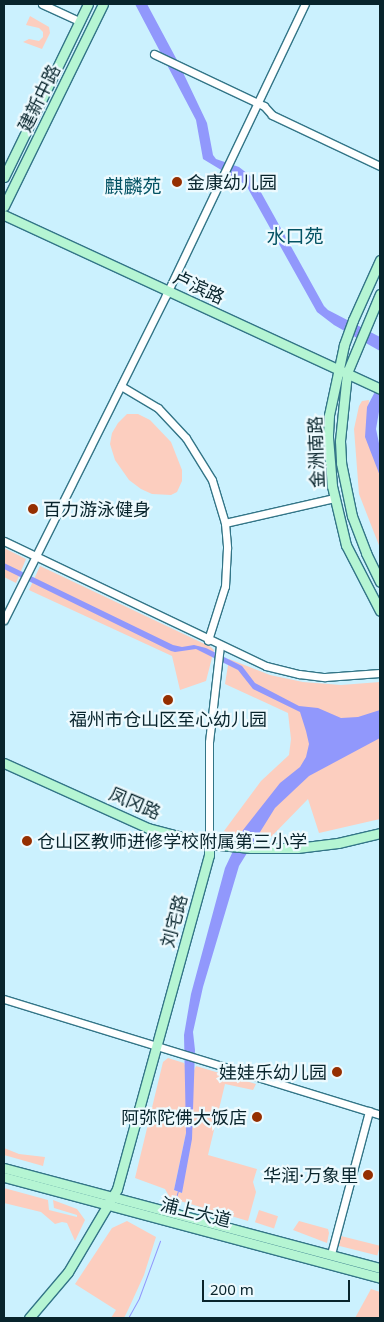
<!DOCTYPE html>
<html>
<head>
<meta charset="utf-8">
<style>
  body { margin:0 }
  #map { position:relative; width:384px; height:1322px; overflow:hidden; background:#cbf1fe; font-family:"Noto Sans","Noto Sans SC",sans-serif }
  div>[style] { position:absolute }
  .green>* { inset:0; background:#fccebf; transform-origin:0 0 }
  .water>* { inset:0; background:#9198fc }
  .stream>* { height:1px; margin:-0.5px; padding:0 0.5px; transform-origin:0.5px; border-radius:0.5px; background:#9198fc }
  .roads { filter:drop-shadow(1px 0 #337587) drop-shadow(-1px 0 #337587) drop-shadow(0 1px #337587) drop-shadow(0 -1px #337587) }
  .minor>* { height:7px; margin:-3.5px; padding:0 3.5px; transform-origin:3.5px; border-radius:3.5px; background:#fff }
  .major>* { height:9px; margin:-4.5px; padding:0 4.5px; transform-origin:4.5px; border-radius:4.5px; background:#b5f5d3 }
  .dots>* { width:14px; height:14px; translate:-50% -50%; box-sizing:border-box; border:2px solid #edfafe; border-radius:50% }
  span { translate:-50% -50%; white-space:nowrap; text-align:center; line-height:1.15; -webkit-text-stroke:4.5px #edfafe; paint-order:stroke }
  .street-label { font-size:18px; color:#08242c }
  .poi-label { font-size:18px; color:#08242c }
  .left { translate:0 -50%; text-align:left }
  .right { translate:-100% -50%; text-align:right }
  .neighbourhood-label { font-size:19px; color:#045364 }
  .frame { position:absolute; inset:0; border:5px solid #08242c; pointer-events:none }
  .scale { position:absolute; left:202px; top:1280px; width:148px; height:22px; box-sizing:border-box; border:2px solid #08242c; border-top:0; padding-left:6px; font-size:15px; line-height:18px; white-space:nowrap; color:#08242c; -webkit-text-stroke:4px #edfafe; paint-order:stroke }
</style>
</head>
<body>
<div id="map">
  <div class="green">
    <div style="clip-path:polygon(30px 16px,49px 27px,50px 33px,42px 49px,23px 42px,29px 39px,39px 41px,43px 37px,43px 32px,39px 28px,26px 25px)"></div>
    <div style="clip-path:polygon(369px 400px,366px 436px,380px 472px,380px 548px,359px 494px,354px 429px,359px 406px,362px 401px)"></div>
    <div style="clip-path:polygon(127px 414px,138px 414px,150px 420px,171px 442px,182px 470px,182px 481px,177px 492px,171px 495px,152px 494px,141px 489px,129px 480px,115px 460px,110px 444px,112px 433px,118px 423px)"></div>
    <div style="clip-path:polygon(4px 548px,26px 559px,16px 583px,4px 577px)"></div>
    <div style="clip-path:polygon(40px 566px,211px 647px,214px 650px,206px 681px,180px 690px,172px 656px,31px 591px,29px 590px)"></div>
    <div style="clip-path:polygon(229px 659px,270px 675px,303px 682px,341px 685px,380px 682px,380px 819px,319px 833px,308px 799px,270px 838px,231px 834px,224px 831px,261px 781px,289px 755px,291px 739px,288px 713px,225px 684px)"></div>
    <div style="clip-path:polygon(168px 1058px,184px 1063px,186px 1068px,186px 1133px,174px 1190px,182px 1193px,193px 1073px,196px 1066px,256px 1084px,253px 1090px,225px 1084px,208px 1155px,257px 1169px,253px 1182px,256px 1192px,248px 1221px,170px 1198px,165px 1189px,135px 1178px,163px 1062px)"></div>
    <div style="clip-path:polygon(4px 1148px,19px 1154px,45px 1157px,43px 1166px,4px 1155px)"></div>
    <div style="clip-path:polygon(4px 1188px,48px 1200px,49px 1210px,77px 1217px,77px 1215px,54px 1208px,53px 1200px,77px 1209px,85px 1220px,75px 1241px,67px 1223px,62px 1222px,55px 1224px,41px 1212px,4px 1203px)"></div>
    <div style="left:259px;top:1210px;width:20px;height:13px;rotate:18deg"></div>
    <div style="clip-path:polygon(127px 1221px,156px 1237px,144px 1275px,128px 1310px,124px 1318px,111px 1318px,116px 1310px,75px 1284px,112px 1228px)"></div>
    <div style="clip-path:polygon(299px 1221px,328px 1229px,329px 1233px,327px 1243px,293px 1230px)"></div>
    <div style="left:341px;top:1236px;width:40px;height:10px;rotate:14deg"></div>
    <div style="clip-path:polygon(371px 1289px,380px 1292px,380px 1318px,355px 1318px)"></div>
  </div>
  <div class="water">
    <div style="clip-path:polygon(135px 4px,147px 4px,178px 62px,207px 123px,213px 155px,216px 159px,239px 167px,253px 178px,324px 306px,328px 310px,380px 337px,380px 351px,334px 325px,317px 312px,246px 185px,203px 159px,196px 120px)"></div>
    <div style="clip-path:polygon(380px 382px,380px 406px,376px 429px,380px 448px,380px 476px,365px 437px,367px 407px)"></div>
    <div style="clip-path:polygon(4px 563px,173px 645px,182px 647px,194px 645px,206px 648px,242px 666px,255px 683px,299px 706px,318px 708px,341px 718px,358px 717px,380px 710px,380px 738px,309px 776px,275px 808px,239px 866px,203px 987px,193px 1032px,195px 1050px,192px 1139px,182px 1193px,174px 1190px,186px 1133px,184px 1035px,191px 994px,225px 868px,243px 830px,280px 783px,300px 767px,306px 757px,309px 744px,306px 731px,300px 712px,253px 689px,238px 670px,196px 649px,175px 652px,171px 651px,4px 569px)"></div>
  </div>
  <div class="stream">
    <div style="left:176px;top:1197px;width:6px;rotate:-72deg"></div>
    <div style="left:128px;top:1318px;width:23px;rotate:-61deg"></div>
    <div style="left:139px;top:1298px;width:61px;rotate:-69.8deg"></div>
  </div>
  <div class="roads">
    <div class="minor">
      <div style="left:42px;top:4px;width:41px;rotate:24.7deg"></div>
      <div style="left:154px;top:54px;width:122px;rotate:25.3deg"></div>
      <div style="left:264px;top:106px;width:12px;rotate:48deg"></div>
      <div style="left:272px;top:115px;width:119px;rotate:25.3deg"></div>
      <div style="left:121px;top:386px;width:43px;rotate:30.7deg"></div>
      <div style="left:158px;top:408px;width:41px;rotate:47deg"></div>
      <div style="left:186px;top:438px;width:49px;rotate:58.2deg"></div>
      <div style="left:212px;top:480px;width:45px;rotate:73.2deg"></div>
      <div style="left:225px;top:523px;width:25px;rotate:85deg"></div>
      <div style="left:227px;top:548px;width:38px;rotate:93deg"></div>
      <div style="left:225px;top:586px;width:57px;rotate:107.5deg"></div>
      <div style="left:225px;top:523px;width:112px;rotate:-12.9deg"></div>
      <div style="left:4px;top:541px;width:290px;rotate:25.5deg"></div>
      <div style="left:266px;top:666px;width:34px;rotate:14deg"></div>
      <div style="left:299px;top:674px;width:26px;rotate:7deg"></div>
      <div style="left:325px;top:677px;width:55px;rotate:-4.2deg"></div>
      <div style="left:4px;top:620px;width:363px;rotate:-63.5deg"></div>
      <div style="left:166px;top:295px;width:322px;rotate:-64.5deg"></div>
      <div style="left:209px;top:844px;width:102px;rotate:-90deg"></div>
      <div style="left:209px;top:742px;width:97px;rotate:-83.5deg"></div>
      <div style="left:4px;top:999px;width:393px;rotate:17.1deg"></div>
      <div style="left:331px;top:1254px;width:148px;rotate:-75.1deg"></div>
    </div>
    <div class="major">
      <div style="left:4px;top:177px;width:192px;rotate:-64.1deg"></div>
      <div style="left:4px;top:206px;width:225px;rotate:-63.9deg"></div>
      <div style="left:4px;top:215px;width:414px;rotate:24.8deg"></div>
      <div style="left:380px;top:260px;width:66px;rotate:114.2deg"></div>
      <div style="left:353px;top:320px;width:27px;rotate:110deg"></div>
      <div style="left:344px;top:345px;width:72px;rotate:102.1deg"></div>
      <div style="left:329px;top:415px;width:22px;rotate:93deg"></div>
      <div style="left:328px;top:437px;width:49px;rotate:85.3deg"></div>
      <div style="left:332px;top:486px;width:61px;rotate:76.7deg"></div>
      <div style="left:346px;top:545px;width:74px;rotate:62.7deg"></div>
      <div style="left:380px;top:294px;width:86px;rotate:112.7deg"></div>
      <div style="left:347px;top:373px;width:68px;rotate:95.9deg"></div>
      <div style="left:340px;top:441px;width:22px;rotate:87deg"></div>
      <div style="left:341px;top:463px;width:54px;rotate:78.3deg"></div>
      <div style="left:352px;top:516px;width:40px;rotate:69deg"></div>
      <div style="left:366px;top:553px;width:32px;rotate:64deg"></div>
      <div style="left:4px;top:763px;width:158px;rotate:24.3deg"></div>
      <div style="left:148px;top:828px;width:63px;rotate:14.7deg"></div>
      <div style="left:209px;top:844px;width:42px;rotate:5.4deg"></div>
      <div style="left:251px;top:848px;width:46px"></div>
      <div style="left:297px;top:848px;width:41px;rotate:-7deg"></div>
      <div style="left:338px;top:843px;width:43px;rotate:-13.4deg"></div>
      <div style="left:4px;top:1168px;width:389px;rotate:14.9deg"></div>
      <div style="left:4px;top:1177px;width:389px;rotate:15deg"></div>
      <div style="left:29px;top:1318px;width:60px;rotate:-49.7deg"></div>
      <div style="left:68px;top:1272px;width:96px;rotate:-59.4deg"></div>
      <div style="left:117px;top:1189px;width:346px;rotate:-74.6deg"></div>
      <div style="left:209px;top:855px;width:11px;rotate:-90deg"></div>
    </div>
  </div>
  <div class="dots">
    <div style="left:177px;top:182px;background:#952f01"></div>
    <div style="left:33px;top:509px;background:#952f01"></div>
    <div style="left:168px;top:700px;background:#952f01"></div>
    <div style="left:27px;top:841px;background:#952f01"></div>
    <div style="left:337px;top:1072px;background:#952f01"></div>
    <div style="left:257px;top:1117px;background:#952f01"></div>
    <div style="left:368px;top:1175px;background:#952f01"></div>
  </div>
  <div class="street-label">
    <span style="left:39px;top:98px;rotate:-64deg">建新中路</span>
    <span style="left:199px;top:287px;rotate:25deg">卢滨路</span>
    <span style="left:316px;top:452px;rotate:-92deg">金洲南路</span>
    <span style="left:135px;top:803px;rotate:23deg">凤冈路</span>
    <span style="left:174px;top:921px;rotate:-75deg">刘宅路</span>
    <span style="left:196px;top:1212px;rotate:14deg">浦上大道</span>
  </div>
  <div class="poi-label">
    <span class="left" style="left:187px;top:182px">金康幼儿园</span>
    <span class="left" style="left:43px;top:509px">百力游泳健身</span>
    <span style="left:168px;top:719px">福州市仓山区至心幼儿园</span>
    <span class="left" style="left:37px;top:841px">仓山区教师进修学校附属第三小学</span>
    <span class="right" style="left:327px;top:1072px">娃娃乐幼儿园</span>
    <span class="right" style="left:247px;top:1117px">阿弥陀佛大饭店</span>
    <span class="right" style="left:358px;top:1175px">华润·万象里</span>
  </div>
  <div class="neighbourhood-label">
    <span style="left:133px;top:187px">麒麟苑</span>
    <span style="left:295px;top:237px">水口苑</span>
  </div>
  <div class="frame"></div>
  <div class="scale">200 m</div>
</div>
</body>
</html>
